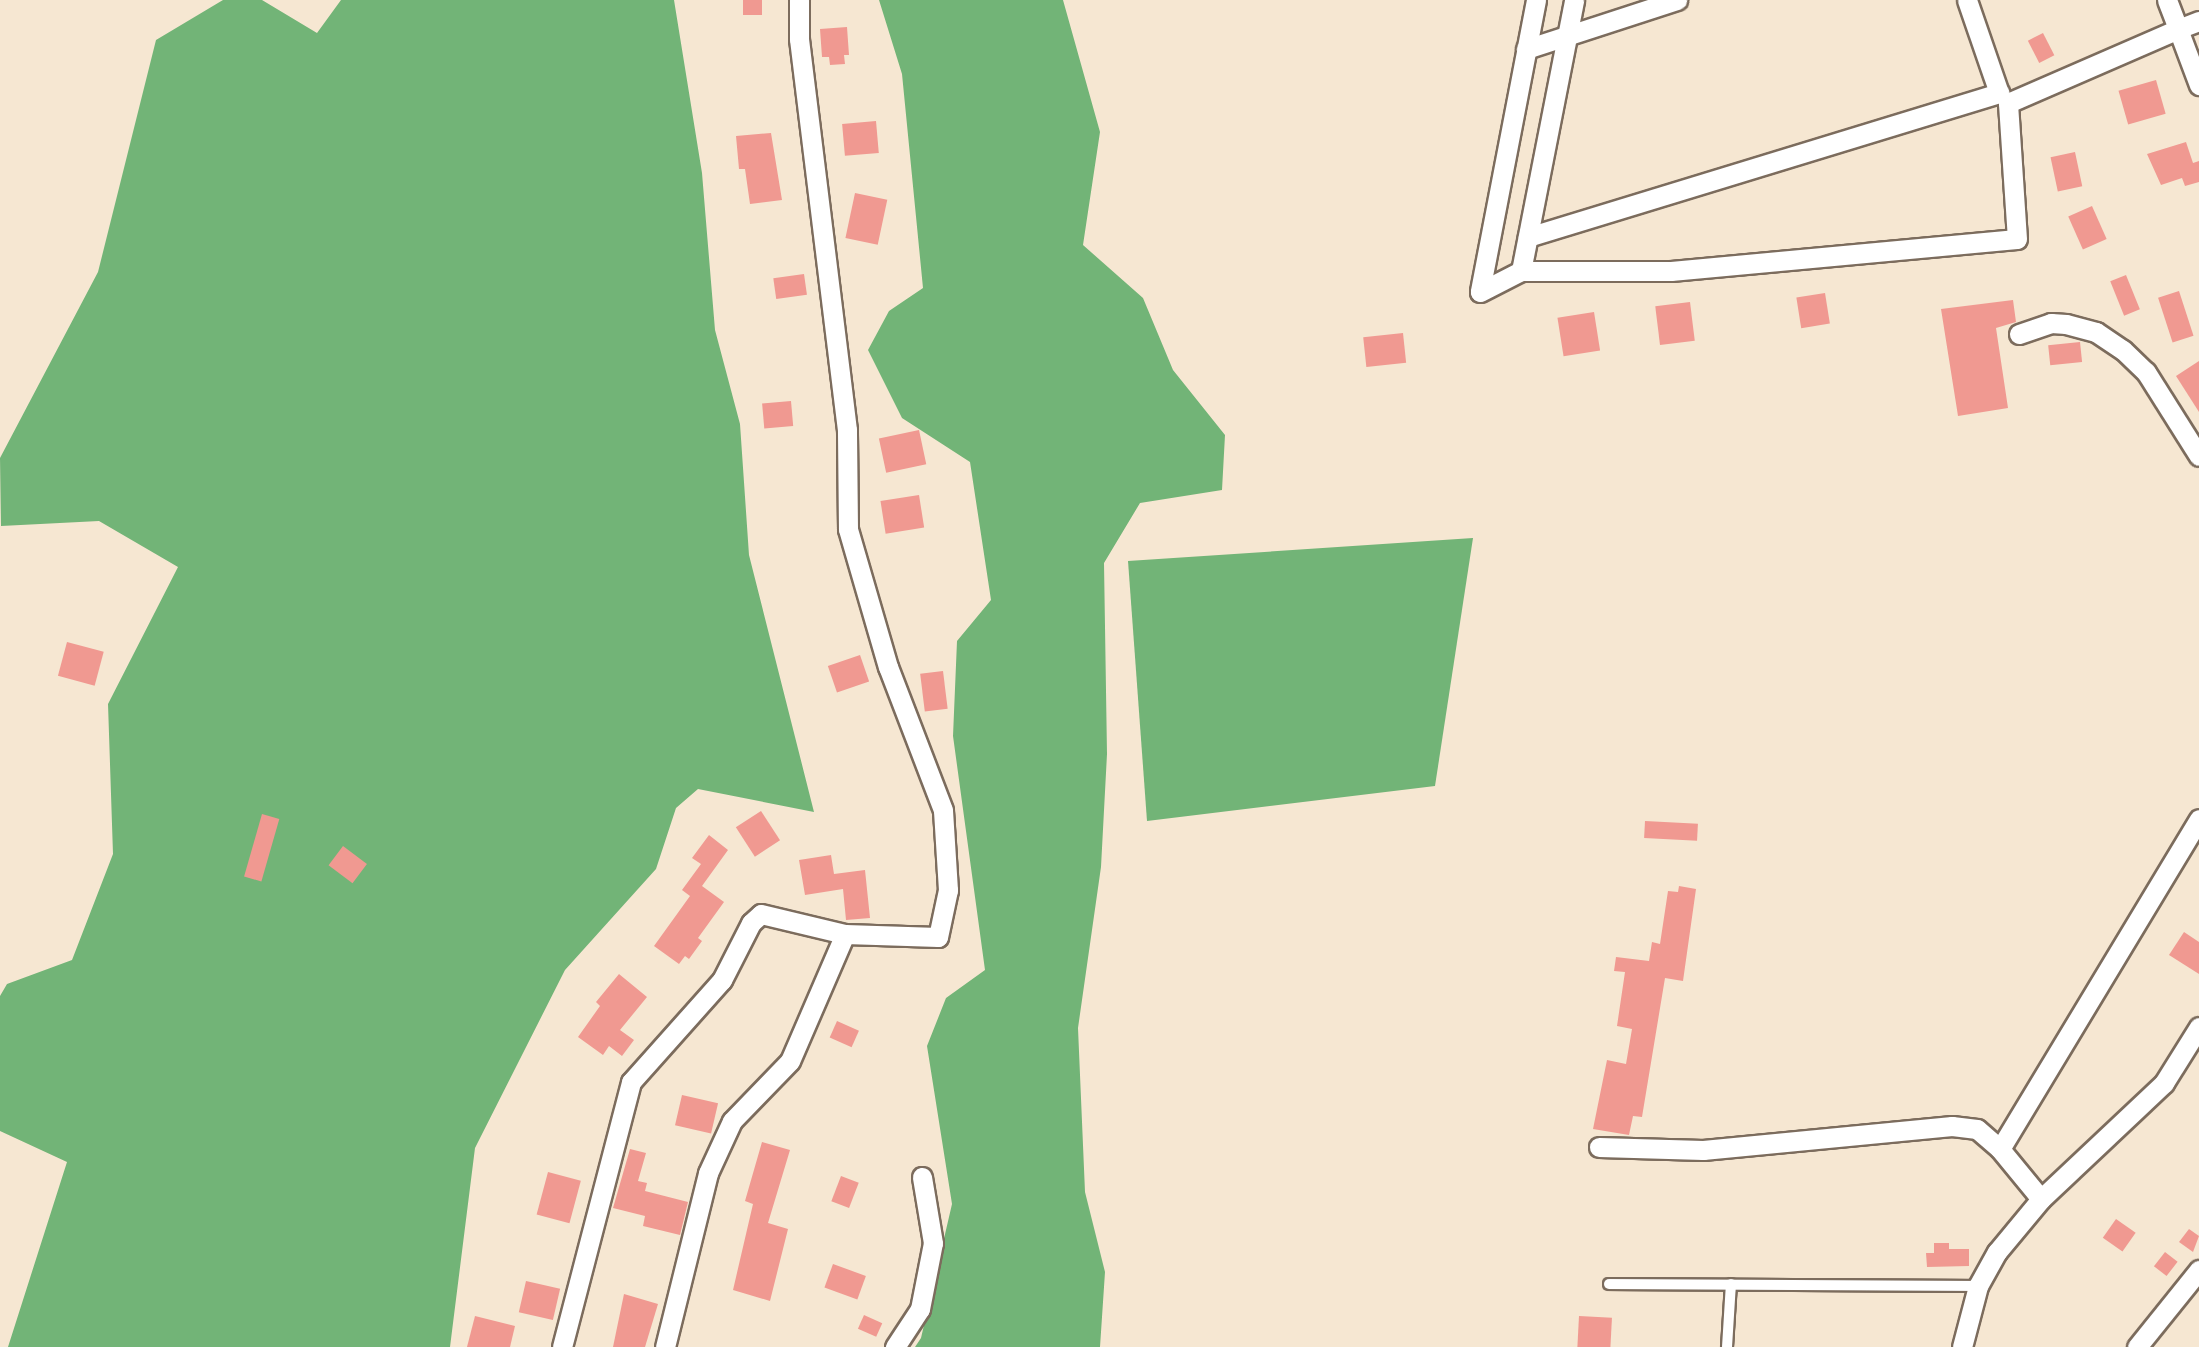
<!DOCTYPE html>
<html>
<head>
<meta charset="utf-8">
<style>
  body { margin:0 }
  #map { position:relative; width:2199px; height:1347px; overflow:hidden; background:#f6e7d2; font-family:Pangolin,sans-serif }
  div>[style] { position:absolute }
  .forest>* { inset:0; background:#72b477 }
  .building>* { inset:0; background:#f09991; transform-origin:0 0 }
  .roads { filter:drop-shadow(2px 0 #7c6c5d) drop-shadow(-2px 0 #7c6c5d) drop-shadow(0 2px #7c6c5d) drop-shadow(0 -2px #7c6c5d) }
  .lane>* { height:10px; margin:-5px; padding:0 5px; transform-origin:5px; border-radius:5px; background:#fff }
  .street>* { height:19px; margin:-9.5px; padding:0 9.5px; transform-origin:9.5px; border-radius:9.5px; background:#fff }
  span { translate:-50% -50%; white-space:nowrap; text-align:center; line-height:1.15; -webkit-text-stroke:5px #fdfcf7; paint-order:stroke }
</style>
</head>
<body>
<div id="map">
  <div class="forest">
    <div style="clip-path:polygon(223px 0,262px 0,317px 33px,341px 0,674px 0,702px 173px,715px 330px,740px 424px,749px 555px,814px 812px,698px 789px,676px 808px,656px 869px,565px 970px,475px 1148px,450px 1347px,8px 1347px,67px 1162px,0 1131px,0 996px,7px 984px,72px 960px,113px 854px,108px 704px,178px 567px,99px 521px,1px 526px,0 458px,98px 272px,156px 40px)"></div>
    <div style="clip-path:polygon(879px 0,1063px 0,1100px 132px,1083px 245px,1143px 298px,1173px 370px,1225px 435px,1222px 490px,1140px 503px,1104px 563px,1107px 754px,1101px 867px,1078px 1028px,1085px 1192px,1105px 1272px,1100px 1347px,915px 1347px,921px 1338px,952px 1204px,927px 1046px,946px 998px,985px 970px,953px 736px,957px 641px,991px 600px,970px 462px,902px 418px,868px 350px,889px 311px,923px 288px,902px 74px)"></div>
    <div style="clip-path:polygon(1473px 538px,1435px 786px,1147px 821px,1128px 561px)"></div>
  </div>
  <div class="building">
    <div style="left:743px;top:0;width:19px;height:15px"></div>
    <div style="clip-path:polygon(847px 27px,849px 55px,844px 55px,845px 64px,830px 65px,829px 57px,822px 57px,820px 29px)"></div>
    <div style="left:2043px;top:33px;width:25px;height:17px;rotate:63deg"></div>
    <div style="left:2156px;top:80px;width:35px;height:39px;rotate:74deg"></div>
    <div style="left:876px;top:121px;width:32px;height:34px;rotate:85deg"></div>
    <div style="clip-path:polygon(771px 133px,782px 200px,750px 204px,745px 169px,739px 169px,736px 136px)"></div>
    <div style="clip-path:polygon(2186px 142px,2193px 163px,2199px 161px,2199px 182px,2185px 186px,2182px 178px,2161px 185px,2147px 154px)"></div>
    <div style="left:2075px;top:152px;width:35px;height:25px;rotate:78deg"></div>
    <div style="left:855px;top:193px;width:33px;height:46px;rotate:12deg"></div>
    <div style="left:2092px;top:206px;width:36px;height:26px;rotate:66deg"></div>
    <div style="left:804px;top:274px;width:21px;height:31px;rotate:82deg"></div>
    <div style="left:2126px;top:275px;width:37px;height:17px;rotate:68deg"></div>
    <div style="left:2179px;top:291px;width:47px;height:22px;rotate:72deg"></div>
    <div style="left:1825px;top:293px;width:31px;height:29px;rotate:81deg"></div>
    <div style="clip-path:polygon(2013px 300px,2016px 322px,1996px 328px,2008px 408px,1958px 416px,1941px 309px)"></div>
    <div style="left:1690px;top:302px;width:39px;height:35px;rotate:83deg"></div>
    <div style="left:1594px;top:312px;width:39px;height:37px;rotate:81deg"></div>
    <div style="left:1403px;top:333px;width:30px;height:40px;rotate:84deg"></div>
    <div style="left:2080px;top:342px;width:20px;height:32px;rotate:84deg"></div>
    <div style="clip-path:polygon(2199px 361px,2199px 412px,2176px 376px)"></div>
    <div style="left:791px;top:401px;width:25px;height:29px;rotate:85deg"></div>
    <div style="left:919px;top:430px;width:35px;height:41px;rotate:78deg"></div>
    <div style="left:919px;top:495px;width:33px;height:39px;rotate:81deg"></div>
    <div style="left:67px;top:642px;width:38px;height:35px;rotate:15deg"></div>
    <div style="left:860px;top:655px;width:28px;height:34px;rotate:71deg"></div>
    <div style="left:943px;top:671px;width:38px;height:23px;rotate:83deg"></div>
    <div style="left:761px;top:811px;width:35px;height:30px;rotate:57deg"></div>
    <div style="left:262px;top:814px;width:18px;height:65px;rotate:16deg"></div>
    <div style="left:1645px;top:821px;width:53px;height:17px;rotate:3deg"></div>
    <div style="clip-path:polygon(709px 835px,728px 850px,702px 886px,724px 902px,698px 938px,702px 941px,689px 959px,685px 956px,679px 964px,654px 946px,690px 896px,682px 890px,701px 864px,692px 858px)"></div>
    <div style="left:343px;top:846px;width:30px;height:24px;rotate:37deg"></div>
    <div style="clip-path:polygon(831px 855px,834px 874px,865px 870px,870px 918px,846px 920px,843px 889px,805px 895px,799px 860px)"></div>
    <div style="clip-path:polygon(1679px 886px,1696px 889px,1683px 981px,1665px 978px,1642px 1117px,1633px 1116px,1629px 1135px,1593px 1129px,1607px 1060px,1626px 1064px,1632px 1029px,1617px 1026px,1625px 972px,1614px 971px,1616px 957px,1649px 961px,1652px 942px,1660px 944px,1668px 891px,1678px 892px)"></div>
    <div style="clip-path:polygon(2184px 932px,2199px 942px,2199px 974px,2169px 955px)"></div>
    <div style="clip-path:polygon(619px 974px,647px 997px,620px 1030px,634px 1040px,622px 1056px,609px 1046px,603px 1055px,578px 1037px,600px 1006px,596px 1002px)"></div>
    <div style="left:837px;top:1021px;width:24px;height:18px;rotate:24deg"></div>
    <div style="left:682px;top:1095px;width:37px;height:31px;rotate:13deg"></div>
    <div style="clip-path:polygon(762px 1142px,790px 1150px,768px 1223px,788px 1229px,770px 1301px,733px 1290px,753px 1204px,745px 1201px)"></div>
    <div style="clip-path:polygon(630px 1149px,646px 1153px,638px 1181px,647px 1183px,645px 1191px,688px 1202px,680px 1235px,643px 1226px,645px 1216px,613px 1208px)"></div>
    <div style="left:548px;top:1172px;width:34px;height:44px;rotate:15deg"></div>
    <div style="left:841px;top:1176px;width:19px;height:27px;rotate:21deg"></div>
    <div style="left:2116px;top:1219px;width:24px;height:23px;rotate:35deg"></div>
    <div style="clip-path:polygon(2189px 1229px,2199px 1236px,2193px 1252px,2179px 1242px)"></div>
    <div style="clip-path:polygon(1934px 1243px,1949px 1243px,1949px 1249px,1969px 1249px,1969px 1266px,1927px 1267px,1926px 1253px,1934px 1253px)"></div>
    <div style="left:2165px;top:1252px;width:16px;height:18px;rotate:38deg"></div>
    <div style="left:833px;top:1264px;width:35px;height:25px;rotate:20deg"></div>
    <div style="left:526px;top:1281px;width:35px;height:32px;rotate:13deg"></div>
    <div style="clip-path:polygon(624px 1294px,658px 1304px,645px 1347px,613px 1347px)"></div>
    <div style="left:864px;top:1315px;width:20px;height:15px;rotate:24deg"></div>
    <div style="clip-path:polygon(475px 1316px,515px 1326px,510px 1347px,467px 1347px)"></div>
    <div style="left:1579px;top:1316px;width:33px;height:31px;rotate:3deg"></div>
  </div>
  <div class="roads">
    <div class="lane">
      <div style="left:1609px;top:1284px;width:369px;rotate:0.3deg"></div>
      <div style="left:1727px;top:1347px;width:63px;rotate:-86.4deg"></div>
    </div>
    <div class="street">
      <div style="left:1536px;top:0;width:297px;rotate:100.9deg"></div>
      <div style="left:1480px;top:292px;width:46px;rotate:-27.1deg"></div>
      <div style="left:1521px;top:271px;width:150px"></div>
      <div style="left:1671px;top:271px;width:347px;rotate:-5.3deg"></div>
      <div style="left:2017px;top:239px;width:136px;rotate:-93.8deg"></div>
      <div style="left:2008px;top:103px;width:185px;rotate:-23.5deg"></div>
      <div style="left:2178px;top:29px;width:60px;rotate:69.4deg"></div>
      <div style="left:2167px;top:0;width:31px;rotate:69deg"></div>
      <div style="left:2178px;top:29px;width:22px;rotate:-21deg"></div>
      <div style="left:1526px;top:49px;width:159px;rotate:-18deg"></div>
      <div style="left:1528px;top:237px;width:493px;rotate:-17deg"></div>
      <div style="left:1999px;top:93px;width:98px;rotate:-109deg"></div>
      <div style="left:1521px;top:271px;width:276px;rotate:-78.9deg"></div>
      <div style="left:2019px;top:334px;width:34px;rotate:-19deg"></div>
      <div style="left:2051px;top:323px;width:15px;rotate:4deg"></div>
      <div style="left:2066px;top:324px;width:31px;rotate:15deg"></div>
      <div style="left:2096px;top:332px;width:32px;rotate:34deg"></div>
      <div style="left:2123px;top:350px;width:32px;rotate:44deg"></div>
      <div style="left:2146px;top:372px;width:99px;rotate:57.8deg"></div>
      <div style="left:1599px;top:1147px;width:104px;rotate:1.7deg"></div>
      <div style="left:1703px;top:1150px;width:250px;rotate:-5.5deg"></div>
      <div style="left:1952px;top:1126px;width:25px;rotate:7deg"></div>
      <div style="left:1977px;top:1129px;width:30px;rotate:41deg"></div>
      <div style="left:2041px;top:1199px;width:65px;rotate:-129.4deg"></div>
      <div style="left:2000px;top:1149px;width:385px;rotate:-58.9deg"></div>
      <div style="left:562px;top:1347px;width:274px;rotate:-75.4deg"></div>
      <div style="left:631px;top:1082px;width:137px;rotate:-48.3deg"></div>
      <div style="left:722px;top:980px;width:64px;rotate:-63deg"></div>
      <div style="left:751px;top:923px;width:13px;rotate:-42deg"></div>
      <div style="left:761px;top:914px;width:86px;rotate:13.4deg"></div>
      <div style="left:665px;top:1347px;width:179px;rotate:-76.1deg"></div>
      <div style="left:708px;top:1173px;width:57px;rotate:-65.2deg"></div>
      <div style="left:732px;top:1121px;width:83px;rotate:-46deg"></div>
      <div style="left:790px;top:1061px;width:138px;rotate:-66.6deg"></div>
      <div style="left:845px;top:934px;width:93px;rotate:1.8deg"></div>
      <div style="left:938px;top:937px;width:48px;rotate:-78deg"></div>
      <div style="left:948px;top:890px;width:80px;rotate:-93.6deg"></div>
      <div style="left:943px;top:810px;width:153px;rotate:-111deg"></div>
      <div style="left:888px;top:667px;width:144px;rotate:-106.2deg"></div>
      <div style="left:848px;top:529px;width:99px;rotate:-90.6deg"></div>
      <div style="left:847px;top:430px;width:394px;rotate:-97deg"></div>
      <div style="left:799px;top:39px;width:39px;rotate:-90deg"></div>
      <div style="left:895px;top:1347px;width:45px;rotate:-56.7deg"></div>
      <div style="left:920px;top:1309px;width:67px;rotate:-78.9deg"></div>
      <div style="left:933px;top:1243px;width:67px;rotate:-99.5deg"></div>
      <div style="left:1962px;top:1347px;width:63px;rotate:-75.3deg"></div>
      <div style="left:1978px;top:1286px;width:39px;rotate:-61deg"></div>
      <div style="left:1997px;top:1252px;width:69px;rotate:-50.3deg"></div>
      <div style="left:2041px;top:1199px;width:169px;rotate:-43.3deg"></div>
      <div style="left:2164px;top:1083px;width:66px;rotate:-58deg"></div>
      <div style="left:2137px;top:1347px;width:99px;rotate:-51.2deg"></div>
    </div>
  </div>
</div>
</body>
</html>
